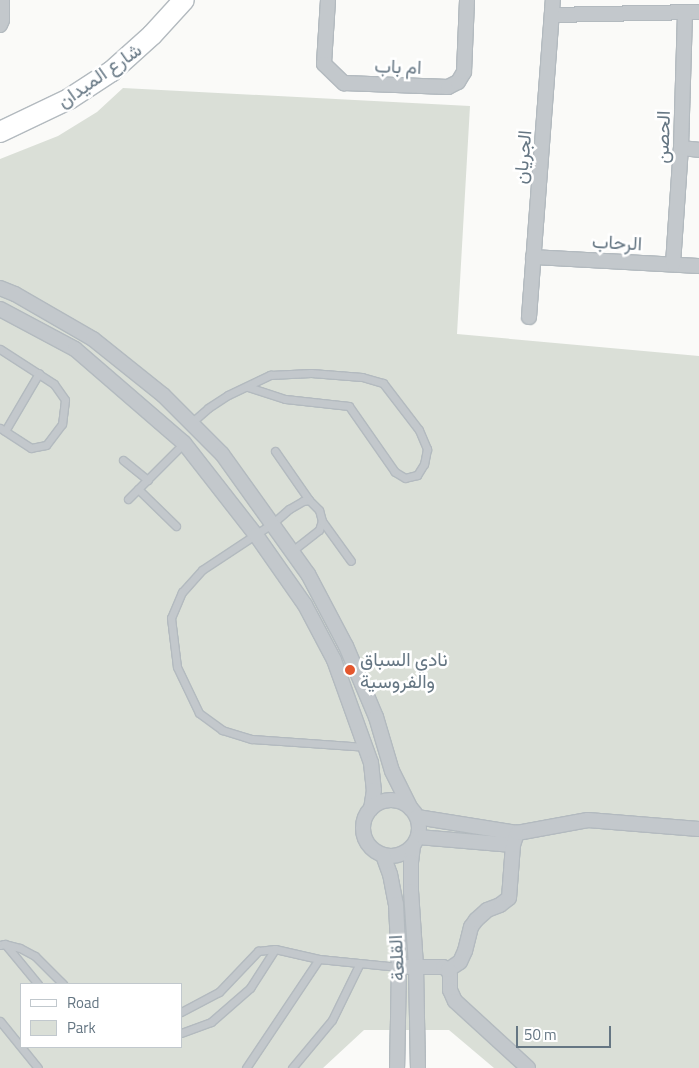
<!DOCTYPE html>
<html>
<head>
<meta charset="utf-8">
<style>
  body { margin:0 }
  #map { position:relative; width:699px; height:1068px; overflow:hidden; background:#fafaf8; font-family:"Titillium Web",Vazirmatn,sans-serif }
  div>[style] { position:absolute }
  .green>* { inset:0; background:#dadfd7 }
  .roads { filter:drop-shadow(1px 0 #b3babf) drop-shadow(-1px 0 #b3babf) drop-shadow(0 1px #b3babf) drop-shadow(0 -1px #b3babf) }
  .lane>* { height:7px; margin:-3.5px; padding:0 3.5px; transform-origin:3.5px; border-radius:3.5px; background:#c3c8cc }
  .street>* { height:14px; margin:-7px; padding:0 7px; transform-origin:7px; border-radius:7px; background:#c3c8cc }
  .street>.ring { margin:-7px; padding:0; box-sizing:content-box; background:none; border:14px solid #c3c8cc; border-radius:50% }
  .secondary>* { height:20px; margin:-10px; padding:0 10px; transform-origin:10px; border-radius:10px; background:#fff }
  .dots>* { width:14px; height:14px; translate:-50% -50%; box-sizing:border-box; border:2px solid #fff; border-radius:50% }
  span { translate:-50% -50%; white-space:nowrap; text-align:center; line-height:1.15; -webkit-text-stroke:5px #fff; paint-order:stroke }
  .street-label { font-size:19px; color:#657683 }
  .poi-label { font-size:19px; color:#657683 }
  .left { translate:0 -50%; text-align:left }
  .legend { position:absolute; left:20px; top:983px; width:162px; height:65px; box-sizing:border-box; background:#fff; border:1px solid #c1c8cd; margin:0; padding:6px 9px; list-style:none; font-size:15px; color:#657683 }
  .legend li { display:flex; align-items:center; gap:10px; height:25px }
  .legend b { width:25px; border:1px solid #c1c8cd }
  .scale { position:absolute; left:516px; top:1026px; width:95px; height:22px; box-sizing:border-box; border:2px solid #657683; border-top:0; padding-left:6px; font-size:15px; line-height:18px; white-space:nowrap; color:#657683; -webkit-text-stroke:4px #fff; paint-order:stroke }
</style>
</head>
<body>
<div id="map">
  <div class="green">
    <div style="clip-path:polygon(evenodd,123px 88px,470px 106px,457px 334px,699px 356px,699px 1068px,494px 1068px,449px 1030px,364px 1030px,323px 1068px,0 1068px,0 159px,58px 136px,97px 112px,123px 88px,21px 984px,181px 984px,181px 1047px,21px 1047px,21px 984px)"></div>
  </div>
  <div class="roads">
    <div class="lane">
      <div style="left:0;top:349px;width:64px;rotate:32.9deg"></div>
      <div style="left:54px;top:384px;width:19px;rotate:55deg"></div>
      <div style="left:65px;top:400px;width:24px;rotate:97deg"></div>
      <div style="left:62px;top:424px;width:26px;rotate:127deg"></div>
      <div style="left:46px;top:445px;width:15px;rotate:169deg"></div>
      <div style="left:31px;top:448px;width:37px;rotate:-147deg"></div>
      <div style="left:191px;top:423px;width:23px;rotate:-41deg"></div>
      <div style="left:208px;top:408px;width:24px;rotate:-33deg"></div>
      <div style="left:228px;top:395px;width:47px;rotate:-25.5deg"></div>
      <div style="left:270px;top:375px;width:41px;rotate:-2.8deg"></div>
      <div style="left:311px;top:373px;width:51px;rotate:4.5deg"></div>
      <div style="left:362px;top:377px;width:22px;rotate:16deg"></div>
      <div style="left:383px;top:383px;width:59px;rotate:52.5deg"></div>
      <div style="left:419px;top:430px;width:21px;rotate:67deg"></div>
      <div style="left:427px;top:449px;width:15px;rotate:101deg"></div>
      <div style="left:424px;top:464px;width:13px;rotate:122deg"></div>
      <div style="left:417px;top:475px;width:12px;rotate:166deg"></div>
      <div style="left:405px;top:478px;width:12px;rotate:-149deg"></div>
      <div style="left:395px;top:472px;width:80px;rotate:-124.9deg"></div>
      <div style="left:349px;top:406px;width:64px;rotate:-173.8deg"></div>
      <div style="left:285px;top:399px;width:40px;rotate:-162deg"></div>
      <div style="left:5px;top:431px;width:67px;rotate:-59.6deg"></div>
      <div style="left:275px;top:451px;width:60px;rotate:55.2deg"></div>
      <div style="left:123px;top:460px;width:32px;rotate:39deg"></div>
      <div style="left:138px;top:489px;width:53px;rotate:44.2deg"></div>
      <div style="left:128px;top:499px;width:79px;rotate:-45deg"></div>
      <div style="left:322px;top:521px;width:49px;rotate:54.1deg"></div>
      <div style="left:292px;top:551px;width:34px;rotate:-38deg"></div>
      <div style="left:319px;top:530px;width:9px;rotate:-72deg"></div>
      <div style="left:322px;top:521px;width:11px;rotate:-105deg"></div>
      <div style="left:319px;top:510px;width:14px;rotate:-135deg"></div>
      <div style="left:309px;top:500px;width:6px;rotate:171deg"></div>
      <div style="left:303px;top:501px;width:16px;rotate:150deg"></div>
      <div style="left:289px;top:509px;width:21px;rotate:139deg"></div>
      <div style="left:273px;top:523px;width:85px;rotate:146.5deg"></div>
      <div style="left:202px;top:570px;width:30px;rotate:132deg"></div>
      <div style="left:182px;top:592px;width:28px;rotate:113deg"></div>
      <div style="left:171px;top:618px;width:49px;rotate:83deg"></div>
      <div style="left:177px;top:667px;width:51px;rotate:64.4deg"></div>
      <div style="left:199px;top:713px;width:29px;rotate:36deg"></div>
      <div style="left:222px;top:730px;width:31px;rotate:17deg"></div>
      <div style="left:252px;top:739px;width:113px;rotate:4deg"></div>
      <div style="left:5px;top:944px;width:52px;rotate:50.5deg"></div>
      <div style="left:0;top:945px;width:4px;rotate:-14deg"></div>
      <div style="left:4px;top:944px;width:16px;rotate:14deg"></div>
      <div style="left:20px;top:948px;width:17px;rotate:28deg"></div>
      <div style="left:35px;top:956px;width:40px;rotate:45deg"></div>
      <div style="left:181px;top:1012px;width:43px;rotate:-27.8deg"></div>
      <div style="left:219px;top:992px;width:57px;rotate:-46.4deg"></div>
      <div style="left:258px;top:951px;width:17px;rotate:-7deg"></div>
      <div style="left:275px;top:949px;width:45px;rotate:12.8deg"></div>
      <div style="left:319px;top:959px;width:80px;rotate:5.7deg"></div>
      <div style="left:0;top:1021px;width:60px;rotate:51deg"></div>
      <div style="left:181px;top:1033px;width:32px;rotate:-20deg"></div>
      <div style="left:211px;top:1022px;width:52px;rotate:-41.1deg"></div>
      <div style="left:250px;top:988px;width:46px;rotate:-57.3deg"></div>
      <div style="left:246px;top:1068px;width:131px;rotate:-56.2deg"></div>
      <div style="left:292px;top:1068px;width:62px;rotate:-50.2deg"></div>
      <div style="left:332px;top:1020px;width:61px;rotate:-63.9deg"></div>
    </div>
    <div class="street">
      <div style="left:328px;top:0;width:64px;rotate:93.6deg"></div>
      <div style="left:324px;top:64px;width:28px;rotate:44deg"></div>
      <div style="left:344px;top:83px;width:104px;rotate:2.2deg"></div>
      <div style="left:448px;top:87px;width:11px;rotate:-27deg"></div>
      <div style="left:458px;top:82px;width:12px;rotate:-59deg"></div>
      <div style="left:464px;top:72px;width:72px;rotate:-87.6deg"></div>
      <div style="left:552px;top:15px;width:147px;rotate:-1.2deg"></div>
      <div style="left:0;top:25px;width:5px;rotate:-68deg"></div>
      <div style="left:2px;top:20px;width:20px;rotate:-90deg"></div>
      <div style="left:681px;top:148px;width:18px;rotate:6deg"></div>
      <div style="left:533px;top:257px;width:166px;rotate:3.1deg"></div>
      <div style="left:673px;top:264px;width:116px;rotate:-86.1deg"></div>
      <div style="left:681px;top:148px;width:136px;rotate:-88.3deg"></div>
      <div style="left:0;top:288px;width:16px;rotate:22deg"></div>
      <div style="left:15px;top:294px;width:90px;rotate:30deg"></div>
      <div style="left:93px;top:339px;width:90px;rotate:38.7deg"></div>
      <div style="left:163px;top:395px;width:83px;rotate:45deg"></div>
      <div style="left:222px;top:454px;width:148px;rotate:54.4deg"></div>
      <div style="left:308px;top:574px;width:81px;rotate:62.2deg"></div>
      <div style="left:346px;top:646px;width:77px;rotate:67.1deg"></div>
      <div style="left:376px;top:717px;width:56px;rotate:73.5deg"></div>
      <div style="left:392px;top:771px;width:42px;rotate:63.4deg"></div>
      <div style="left:0;top:309px;width:85px;rotate:28.1deg"></div>
      <div style="left:75px;top:349px;width:144px;rotate:40.8deg"></div>
      <div style="left:184px;top:443px;width:117px;rotate:52deg"></div>
      <div style="left:256px;top:535px;width:85px;rotate:55deg"></div>
      <div style="left:305px;top:605px;width:62px;rotate:62.2deg"></div>
      <div style="left:334px;top:660px;width:109px;rotate:70.2deg"></div>
      <div style="left:371px;top:763px;width:27px;rotate:84deg"></div>
      <div style="left:374px;top:790px;width:19px;rotate:99deg"></div>
      <div style="left:529px;top:317px;width:318px;rotate:-85.7deg"></div>
      <div class="ring" style="left:363px;top:800px;width:42px;height:42px"></div>
      <div style="left:417px;top:817px;width:101px;rotate:9.1deg"></div>
      <div style="left:418px;top:837px;width:95px;rotate:4.8deg"></div>
      <div style="left:413px;top:846px;width:16px;rotate:97deg"></div>
      <div style="left:411px;top:862px;width:29px;rotate:90deg"></div>
      <div style="left:411px;top:891px;width:75px;rotate:86.2deg"></div>
      <div style="left:416px;top:966px;width:102px;rotate:88.9deg"></div>
      <div style="left:383px;top:855px;width:20px;rotate:70deg"></div>
      <div style="left:390px;top:874px;width:31px;rotate:79deg"></div>
      <div style="left:396px;top:904px;width:63px;rotate:87.3deg"></div>
      <div style="left:399px;top:967px;width:101px;rotate:91.1deg"></div>
      <div style="left:408px;top:967px;width:35px"></div>
      <div style="left:443px;top:967px;width:6px;rotate:31deg"></div>
      <div style="left:448px;top:970px;width:5px;rotate:68deg"></div>
      <div style="left:450px;top:975px;width:15px;rotate:90deg"></div>
      <div style="left:450px;top:990px;width:12px;rotate:66deg"></div>
      <div style="left:455px;top:1001px;width:99px;rotate:42.5deg"></div>
      <div style="left:448px;top:970px;width:14px;rotate:-34deg"></div>
      <div style="left:460px;top:962px;width:12px;rotate:-66deg"></div>
      <div style="left:465px;top:951px;width:25px;rotate:-76deg"></div>
      <div style="left:471px;top:927px;width:9px;rotate:-54deg"></div>
      <div style="left:476px;top:920px;width:15px;rotate:-42deg"></div>
      <div style="left:487px;top:910px;width:14px;rotate:-21deg"></div>
      <div style="left:500px;top:905px;width:11px;rotate:-38deg"></div>
      <div style="left:509px;top:898px;width:53px;rotate:-85.7deg"></div>
      <div style="left:513px;top:845px;width:13px;rotate:-72deg"></div>
      <div style="left:517px;top:833px;width:72px;rotate:-10.4deg"></div>
      <div style="left:588px;top:820px;width:111px;rotate:4.6deg"></div>
    </div>
    <div class="secondary">
      <div style="left:0;top:132px;width:76px;rotate:-25.6deg"></div>
      <div style="left:69px;top:99px;width:51px;rotate:-33.1deg"></div>
      <div style="left:112px;top:71px;width:54px;rotate:-42deg"></div>
      <div style="left:152px;top:35px;width:47px;rotate:-47.6deg"></div>
    </div>
  </div>
  <div class="dots">
    <div style="left:350px;top:670px;background:#e4572e"></div>
  </div>
  <div class="street-label">
    <span style="left:398px;top:66px;rotate:2deg">ام باب</span>
    <span style="left:99px;top:75px;rotate:-35deg">شارع الميدان</span>
    <span style="left:662px;top:137px;rotate:-88deg">الحصن</span>
    <span style="left:522px;top:157px;rotate:-85deg">الجريان</span>
    <span style="left:617px;top:242px;rotate:3deg">الرحاب</span>
    <span style="left:396px;top:958px;rotate:-93deg">القلعة</span>
  </div>
  <div class="poi-label">
    <span class="left" style="left:360px;top:670px">نادي السباق<br>والفروسية</span>
  </div>
  <ul class="legend">
  <li><b style="height:6px;background:#fff"></b>Road</li>
  <li><b style="height:14px;background:#dadfd7"></b>Park</li>
  </ul>
  <div class="scale">50 m</div>
</div>
</body>
</html>
